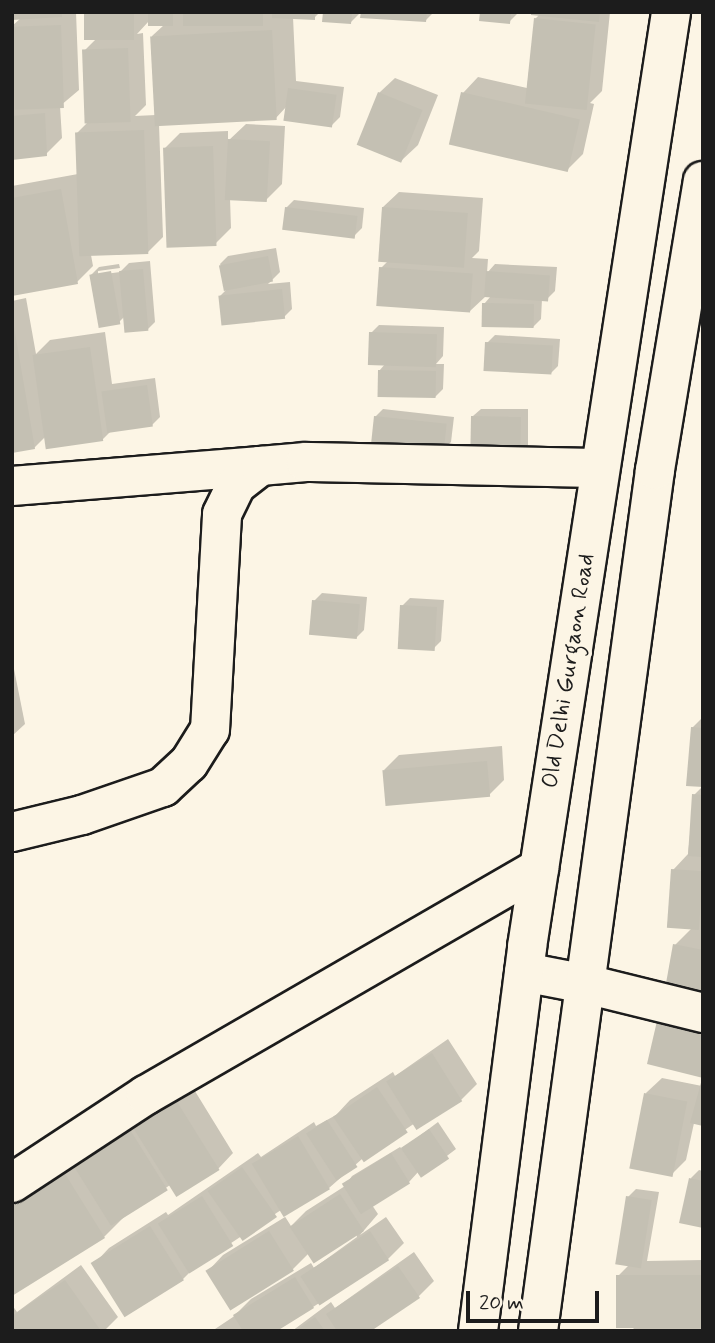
<!DOCTYPE html>
<html>
<head>
<meta charset="utf-8">
<style>
  body { margin:0 }
  #map { position:relative; width:715px; height:1343px; overflow:hidden; background:#fcf5e5; font-family:Mynerve,sans-serif }
  div>[style] { position:absolute }
  .shadow>* { inset:0; background:#0003 }
  .building>* { inset:0; background:#c4c0b3; transform-origin:0 0 }
  .roads { filter:drop-shadow(2px 0 #1c1c1c) drop-shadow(-2px 0 #1c1c1c) drop-shadow(0 2px #1c1c1c) drop-shadow(0 -2px #1c1c1c) }
  .minor>* { height:38px; margin:-19px; padding:0 19px; transform-origin:19px; border-radius:19px; background:#fcf5e5 }
  .major>* { height:38px; margin:-19px; padding:0 19px; transform-origin:19px; border-radius:19px; background:#fcf5e5 }
  span { translate:-50% -50%; white-space:nowrap; text-align:center; line-height:1.15; -webkit-text-stroke:7px #fcf5e5; paint-order:stroke }
  .street-label { font-size:23px; color:#1c1c1c }
  .frame { position:absolute; inset:0; border:14px solid #1c1c1c; pointer-events:none }
  .scale { position:absolute; left:466px; top:1291px; width:133px; height:32px; box-sizing:border-box; border:4px solid #1c1c1c; border-top:0; padding-left:9px; font-size:21px; line-height:24px; white-space:nowrap; color:#1c1c1c; -webkit-text-stroke:5px #fcf5e5; paint-order:stroke }
</style>
</head>
<body>
<div id="map">
  <div class="shadow">
    <div style="clip-path:polygon(12px 12px,76px 12px,79px 90px,60px 106px,62px 138px,46px 154px,12px 158px,12px 26px,21px 18px)"></div>
    <div style="clip-path:polygon(evenodd,86px 12px,320px 12px,314px 18px,293px 17px,296px 81px,344px 87px,340px 117px,332px 125px,287px 106px,275px 119px,159px 124px,163px 237px,147px 253px,91px 255px,93px 266px,77px 282px,12px 294px,12px 186px,78px 174px,77px 133px,87px 123px,84px 51px,97px 38px,86px 12px,149px 21px,164px 25px,152px 36px,156px 115px,135px 116px,146px 105px,143px 33px,137px 34px,149px 21px)"></div>
    <div style="clip-path:polygon(325px 12px,361px 12px,351px 22px)"></div>
    <div style="clip-path:polygon(363px 12px,434px 12px,425px 21px)"></div>
    <div style="clip-path:polygon(482px 12px,519px 12px,509px 22px)"></div>
    <div style="clip-path:polygon(533px 12px,610px 12px,602px 91px,590px 103px,594px 104px,583px 154px,567px 170px,463px 93px,478px 77px,527px 88px,535px 19px,540px 14px)"></div>
    <div style="clip-path:polygon(395px 78px,438px 95px,418px 145px,402px 160px,379px 93px)"></div>
    <div style="clip-path:polygon(246px 124px,285px 126px,282px 184px,266px 200px,230px 198px,231px 228px,215px 244px,165px 148px,180px 133px,228px 131px,228px 141px)"></div>
    <div style="clip-path:polygon(399px 192px,483px 198px,479px 251px,472px 258px,488px 259px,487px 273px,495px 264px,557px 267px,555px 291px,547px 299px,542px 299px,541px 319px,533px 327px,484px 304px,491px 296px,486px 296px,469px 312px,381px 268px,388px 261px,383px 207px)"></div>
    <div style="clip-path:polygon(294px 200px,364px 208px,362px 228px,354px 236px,286px 208px)"></div>
    <div style="clip-path:polygon(276px 248px,280px 272px,268px 284px,290px 282px,292px 309px,284px 317px,220px 296px,230px 286px,220px 264px,228px 256px)"></div>
    <div style="clip-path:polygon(150px 261px,155px 322px,147px 330px,125px 316px,119px 322px,91px 275px,99px 267px,119px 264px,120px 268px,98px 271px,98px 275px,120px 272px,129px 263px)"></div>
    <div style="clip-path:polygon(26px 298px,36px 354px,50px 340px,105px 332px,112px 384px,155px 378px,160px 417px,152px 425px,112px 430px,102px 440px,46px 436px,34px 448px,12px 452px,12px 301px)"></div>
    <div style="clip-path:polygon(379px 325px,444px 327px,443px 356px,436px 364px,444px 364px,443px 389px,435px 397px,379px 371px,386px 363px,371px 333px)"></div>
    <div style="clip-path:polygon(495px 335px,560px 339px,558px 366px,550px 374px,487px 343px)"></div>
    <div style="clip-path:polygon(383px 409px,454px 417px,451px 442px,443px 450px,375px 417px)"></div>
    <div style="clip-path:polygon(481px 409px,528px 409px,528px 445px,520px 453px,473px 416px)"></div>
    <div style="clip-path:polygon(322px 593px,367px 597px,364px 630px,356px 638px,314px 601px)"></div>
    <div style="clip-path:polygon(410px 598px,444px 600px,441px 641px,433px 649px,402px 606px)"></div>
    <div style="clip-path:polygon(12px 659px,25px 724px,12px 736px)"></div>
    <div style="clip-path:polygon(703px 717px,703px 785px,692px 728px)"></div>
    <div style="clip-path:polygon(502px 746px,504px 780px,489px 795px,384px 770px,399px 755px)"></div>
    <div style="clip-path:polygon(703px 786px,701px 932px,703px 995px,675px 945px,692px 928px,673px 870px,688px 854px,694px 795px)"></div>
    <div style="clip-path:polygon(448px 1039px,477px 1084px,461px 1100px,415px 1123px,362px 1159px,329px 1188px,284px 1215px,291px 1226px,306px 1211px,345px 1186px,352px 1176px,400px 1147px,402px 1149px,438px 1122px,456px 1149px,422px 1175px,419px 1171px,409px 1182px,372px 1205px,378px 1214px,360px 1235px,386px 1217px,404px 1243px,388px 1259px,313px 1307px,274px 1331px,212px 1331px,233px 1317px,251px 1299px,311px 1263px,314px 1268px,357px 1237px,356px 1234px,308px 1254px,293px 1269px,208px 1271px,223px 1255px,285px 1217px,281px 1210px,195px 1267px,183px 1279px,94px 1264px,109px 1248px,166px 1212px,168px 1215px,258px 1153px,261px 1157px,314px 1122px,316px 1126px,336px 1115px,350px 1100px,393px 1072px,395px 1076px)"></div>
    <div style="clip-path:polygon(662px 1078px,702px 1086px,686px 1160px,670px 1176px,646px 1093px)"></div>
    <div style="clip-path:polygon(190px 1083px,233px 1153px,218px 1169px,170px 1185px,125px 1216px,104px 1237px,12px 1194px)"></div>
    <div style="clip-path:polygon(699px 1170px,703px 1171px,703px 1227px,691px 1178px)"></div>
    <div style="clip-path:polygon(636px 1189px,659px 1192px,647px 1261px,703px 1260px,703px 1331px,631px 1331px,635px 1327px,618px 1276px,630px 1264px,628px 1197px)"></div>
    <div style="clip-path:polygon(414px 1252px,434px 1281px,418px 1297px,368px 1331px,292px 1331px,331px 1302px,335px 1308px)"></div>
    <div style="clip-path:polygon(81px 1265px,118px 1317px,104px 1331px,12px 1331px,12px 1305px,17px 1312px)"></div>
  </div>
  <div class="building">
    <div style="clip-path:polygon(12px 12px,62px 12px,62px 17px,12px 20px)"></div>
    <div style="left:84px;top:12px;width:50px;height:28px"></div>
    <div style="left:148px;top:12px;width:25px;height:14px"></div>
    <div style="left:183px;top:12px;width:80px;height:14px"></div>
    <div style="clip-path:polygon(272px 12px,315px 12px,315px 20px,272px 18px)"></div>
    <div style="clip-path:polygon(323px 12px,352px 12px,351px 24px,322px 22px)"></div>
    <div style="clip-path:polygon(361px 12px,427px 12px,426px 22px,360px 18px)"></div>
    <div style="clip-path:polygon(480px 12px,511px 12px,510px 24px,479px 21px)"></div>
    <div style="clip-path:polygon(531px 12px,600px 12px,599px 22px,531px 15px)"></div>
    <div style="left:534px;top:18px;width:62px;height:86px;rotate:6deg"></div>
    <div style="left:61px;top:25px;width:83px;height:49px;rotate:88deg"></div>
    <div style="left:272px;top:30px;width:90px;height:122px;rotate:87deg"></div>
    <div style="left:128px;top:48px;width:74px;height:46px;rotate:88deg"></div>
    <div style="left:288px;top:88px;width:49px;height:33px;rotate:8deg"></div>
    <div style="left:378px;top:92px;width:48px;height:57px;rotate:22deg"></div>
    <div style="left:461px;top:92px;width:122px;height:54px;rotate:13deg"></div>
    <div style="clip-path:polygon(45px 113px,47px 156px,12px 160px,12px 116px)"></div>
    <div style="left:144px;top:130px;width:124px;height:69px;rotate:88deg"></div>
    <div style="left:228px;top:139px;width:42px;height:61px;rotate:3deg"></div>
    <div style="left:213px;top:146px;width:100px;height:50px;rotate:88deg"></div>
    <div style="clip-path:polygon(61px 189px,78px 284px,12px 296px,12px 198px)"></div>
    <div style="left:285px;top:207px;width:73px;height:23px;rotate:7deg"></div>
    <div style="left:382px;top:207px;width:86px;height:55px;rotate:4deg"></div>
    <div style="left:268px;top:256px;width:26px;height:50px;rotate:79deg"></div>
    <div style="left:379px;top:267px;width:94px;height:39px;rotate:4deg"></div>
    <div style="left:143px;top:269px;width:62px;height:24px;rotate:85deg"></div>
    <div style="left:111px;top:271px;width:54px;height:22px;rotate:80deg"></div>
    <div style="left:486px;top:271px;width:64px;height:26px;rotate:4deg"></div>
    <div style="left:282px;top:289px;width:30px;height:64px;rotate:84deg"></div>
    <div style="left:482px;top:303px;width:52px;height:24px;rotate:1deg"></div>
    <div style="clip-path:polygon(14px 327px,35px 449px,12px 453px,12px 328px)"></div>
    <div style="left:369px;top:332px;width:68px;height:33px;rotate:2deg"></div>
    <div style="left:485px;top:342px;width:68px;height:29px;rotate:3deg"></div>
    <div style="left:90px;top:347px;width:95px;height:58px;rotate:82deg"></div>
    <div style="left:378px;top:370px;width:58px;height:27px;rotate:1deg"></div>
    <div style="left:147px;top:385px;width:42px;height:46px;rotate:82deg"></div>
    <div style="left:374px;top:416px;width:73px;height:28px;rotate:6deg"></div>
    <div style="left:471px;top:416px;width:50px;height:38px;rotate:1deg"></div>
    <div style="left:312px;top:600px;width:48px;height:35px;rotate:5deg"></div>
    <div style="left:400px;top:605px;width:37px;height:44px;rotate:3deg"></div>
    <div style="clip-path:polygon(691px 727px,703px 728px,703px 787px,686px 786px)"></div>
    <div style="left:487px;top:761px;width:36px;height:105px;rotate:85deg"></div>
    <div style="clip-path:polygon(692px 794px,703px 795px,703px 857px,688px 856px)"></div>
    <div style="left:671px;top:869px;width:32px;height:59px;rotate:4deg"></div>
    <div style="clip-path:polygon(673px 944px,703px 950px,703px 997px,665px 989px)"></div>
    <div style="clip-path:polygon(657px 1021px,703px 1032px,703px 1078px,647px 1064px)"></div>
    <div style="left:432px;top:1053px;width:57px;height:54px;rotate:58deg"></div>
    <div style="clip-path:polygon(702px 1079px,703px 1079px,703px 1126px,690px 1123px)"></div>
    <div style="left:377px;top:1087px;width:55px;height:53px;rotate:56deg"></div>
    <div style="left:644px;top:1093px;width:44px;height:77px;rotate:11deg"></div>
    <div style="left:174px;top:1097px;width:86px;height:51px;rotate:58deg"></div>
    <div style="left:327px;top:1120px;width:56px;height:25px;rotate:57deg"></div>
    <div style="left:127px;top:1125px;width:77px;height:67px;rotate:58deg"></div>
    <div style="left:429px;top:1129px;width:36px;height:34px;rotate:56deg"></div>
    <div style="left:298px;top:1136px;width:62px;height:54px;rotate:59deg"></div>
    <div style="left:391px;top:1153px;width:36px;height:58px;rotate:58deg"></div>
    <div style="left:242px;top:1167px;width:61px;height:42px;rotate:55deg"></div>
    <div style="clip-path:polygon(62px 1169px,105px 1238px,12px 1296px,12px 1200px)"></div>
    <div style="clip-path:polygon(689px 1178px,703px 1181px,703px 1228px,679px 1223px)"></div>
    <div style="left:340px;top:1194px;width:44px;height:60px;rotate:57deg"></div>
    <div style="left:202px;top:1196px;width:59px;height:52px;rotate:58deg"></div>
    <div style="left:626px;top:1196px;width:26px;height:69px;rotate:9deg"></div>
    <div style="left:150px;top:1226px;width:64px;height:70px;rotate:58deg"></div>
    <div style="left:269px;top:1231px;width:47px;height:75px;rotate:58deg"></div>
    <div style="left:370px;top:1231px;width:35px;height:83px;rotate:57deg"></div>
    <div style="clip-path:polygon(398px 1266px,420px 1298px,371px 1331px,337px 1331px,326px 1314px)"></div>
    <div style="left:703px;top:1275px;width:53px;height:87px;rotate:90deg"></div>
    <div style="clip-path:polygon(295px 1277px,314px 1308px,277px 1331px,243px 1331px,233px 1315px)"></div>
    <div style="clip-path:polygon(65px 1280px,101px 1331px,14px 1331px,12px 1316px)"></div>
    <div style="clip-path:polygon(315px 1317px,325px 1331px,295px 1331px)"></div>
  </div>
  <div class="roads">
    <div class="minor">
      <div style="left:12px;top:486px;width:249px;rotate:-4.6deg"></div>
      <div style="left:12px;top:832px;width:72px;rotate:-13.7deg"></div>
      <div style="left:82px;top:815px;width:86px;rotate:-19.1deg"></div>
      <div style="left:163px;top:787px;width:35px;rotate:-43deg"></div>
      <div style="left:189px;top:763px;width:39px;rotate:-58deg"></div>
      <div style="left:210px;top:730px;width:216px;rotate:-86.8deg"></div>
      <div style="left:222px;top:514px;width:32px;rotate:-64deg"></div>
      <div style="left:236px;top:485px;width:31px;rotate:-38deg"></div>
      <div style="left:260px;top:466px;width:46px;rotate:-5deg"></div>
      <div style="left:306px;top:462px;width:294px;rotate:1.2deg"></div>
      <div style="left:524px;top:972px;width:63px;rotate:11deg"></div>
      <div style="left:586px;top:984px;width:121px;rotate:13.9deg"></div>
      <div style="left:12px;top:1183px;width:160px;rotate:-33.3deg"></div>
      <div style="left:146px;top:1095px;width:454px;rotate:-30deg"></div>
    </div>
    <div class="major">
      <div style="left:478px;top:1331px;width:387px;rotate:-82.7deg"></div>
      <div style="left:527px;top:947px;width:946px;rotate:-81.24deg"></div>
      <div style="left:538px;top:1331px;width:869px;rotate:-82.26deg"></div>
      <div style="left:655px;top:470px;width:293px;rotate:-80.6deg"></div>
    </div>
  </div>
  <div class="street-label">
    <span style="left:569px;top:671px;rotate:-81deg">Old Delhi Gurgaon Road</span>
  </div>
  <div class="frame"></div>
  <div class="scale">20 m</div>
</div>
</body>
</html>
